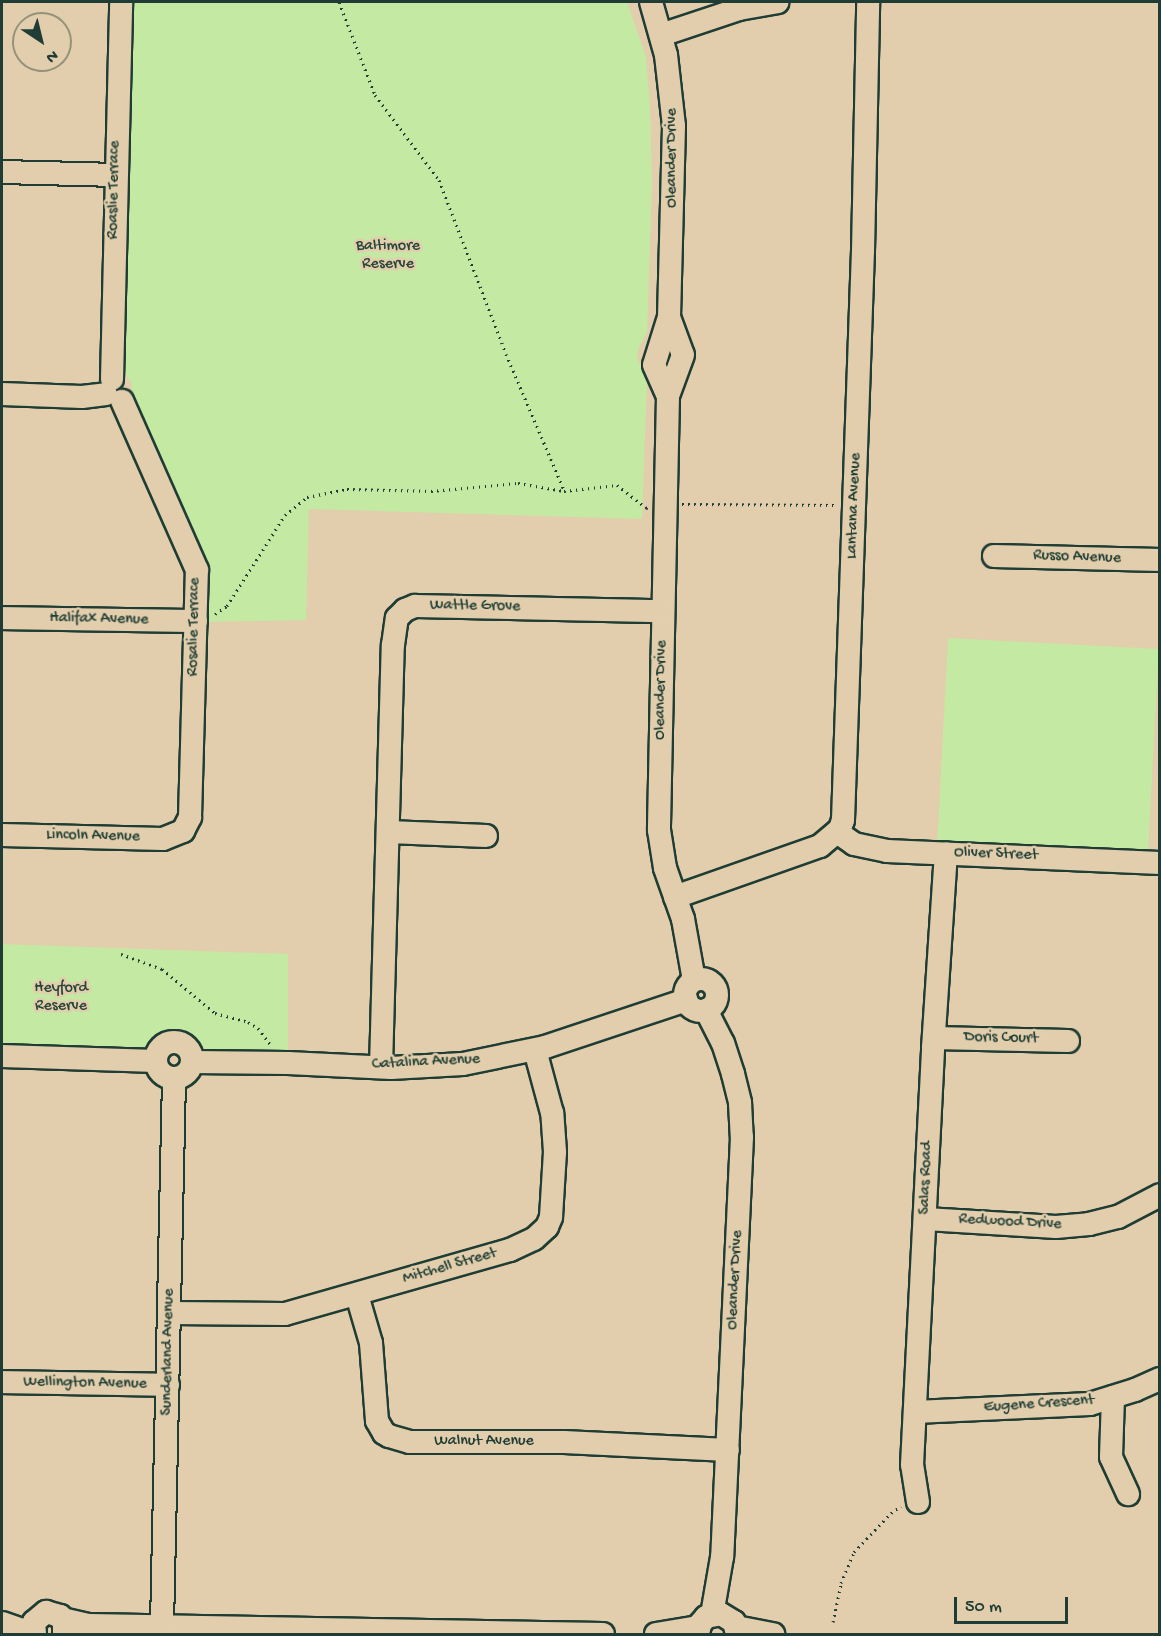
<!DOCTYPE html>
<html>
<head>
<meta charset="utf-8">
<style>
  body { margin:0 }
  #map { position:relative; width:1161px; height:1636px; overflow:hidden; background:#e2ceac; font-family:"Gochi Hand",sans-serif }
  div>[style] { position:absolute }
  .green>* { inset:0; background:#c4e9a3; transform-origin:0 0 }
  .path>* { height:3px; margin-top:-1.5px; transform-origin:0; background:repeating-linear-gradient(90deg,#1f3d34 0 1.5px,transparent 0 6px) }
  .roads { filter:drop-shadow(2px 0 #1f3d34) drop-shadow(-2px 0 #1f3d34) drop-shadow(0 2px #1f3d34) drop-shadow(0 -2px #1f3d34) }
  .minor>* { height:22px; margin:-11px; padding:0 11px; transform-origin:11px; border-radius:11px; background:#e2ceac }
  .minor>.ring { margin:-11px; padding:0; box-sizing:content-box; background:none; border:22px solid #e2ceac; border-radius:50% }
  span { translate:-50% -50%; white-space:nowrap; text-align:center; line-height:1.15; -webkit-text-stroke:5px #e2ceac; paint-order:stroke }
  .street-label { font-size:16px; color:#1f3d34 }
  .park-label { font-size:16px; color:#27463a }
  .frame { position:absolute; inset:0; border:3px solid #1f3d34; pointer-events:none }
  .north { position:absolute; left:12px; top:12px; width:60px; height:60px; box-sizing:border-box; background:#e2ceac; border:2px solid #94947c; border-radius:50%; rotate:145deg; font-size:16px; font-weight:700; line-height:24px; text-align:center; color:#1f3d34 }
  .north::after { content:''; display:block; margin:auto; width:21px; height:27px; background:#1f3d34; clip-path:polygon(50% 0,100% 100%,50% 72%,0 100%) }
  .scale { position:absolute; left:954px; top:1597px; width:114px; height:27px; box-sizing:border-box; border:3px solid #1f3d34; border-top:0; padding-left:8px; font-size:18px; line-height:21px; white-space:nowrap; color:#1f3d34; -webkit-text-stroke:4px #e2ceac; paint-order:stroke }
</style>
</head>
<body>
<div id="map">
  <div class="green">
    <div style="clip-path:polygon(131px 2px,627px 2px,646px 57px,650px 106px,652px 183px,647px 332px,639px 347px,637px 358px,647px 382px,642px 519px,309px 509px,306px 620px,204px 622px,131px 401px,132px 384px,120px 366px)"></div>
    <div style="left:948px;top:638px;width:211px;height:215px;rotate:3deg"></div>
    <div style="clip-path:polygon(2px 944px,288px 954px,288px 1055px,199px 1052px,184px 1039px,173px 1036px,137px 1052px,2px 1049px)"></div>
  </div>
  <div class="path">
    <div style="left:339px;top:2px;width:100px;rotate:68.8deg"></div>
    <div style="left:375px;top:95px;width:106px;rotate:53deg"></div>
    <div style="left:439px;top:180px;width:186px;rotate:68.9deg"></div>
    <div style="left:506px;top:354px;width:148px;rotate:66.9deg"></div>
    <div style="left:682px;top:504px;width:155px;rotate:0.4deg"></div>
    <div style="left:215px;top:614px;width:14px;rotate:-34deg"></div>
    <div style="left:227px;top:606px;width:108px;rotate:-57.5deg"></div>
    <div style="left:285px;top:515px;width:28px;rotate:-39deg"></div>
    <div style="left:307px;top:497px;width:41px;rotate:-11.3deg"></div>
    <div style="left:347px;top:489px;width:84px;rotate:1.4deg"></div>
    <div style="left:431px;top:491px;width:87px;rotate:-5.3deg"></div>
    <div style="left:518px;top:483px;width:47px;rotate:9.9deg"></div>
    <div style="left:564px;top:491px;width:53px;rotate:-6.5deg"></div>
    <div style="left:617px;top:485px;width:37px;rotate:38deg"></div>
    <div style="left:646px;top:508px;width:3px;rotate:-18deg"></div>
    <div style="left:121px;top:954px;width:44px;rotate:20.1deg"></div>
    <div style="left:162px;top:969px;width:69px;rotate:39.7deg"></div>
    <div style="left:215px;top:1013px;width:34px;rotate:15deg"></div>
    <div style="left:248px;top:1022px;width:12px;rotate:31deg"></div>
    <div style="left:258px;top:1028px;width:21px;rotate:53deg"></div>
    <div style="left:833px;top:1622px;width:40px;rotate:-78deg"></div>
    <div style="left:841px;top:1583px;width:34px;rotate:-67deg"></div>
    <div style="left:854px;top:1552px;width:54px;rotate:-46.5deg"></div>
    <div style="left:891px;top:1513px;width:12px;rotate:-35deg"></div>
  </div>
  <div class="roads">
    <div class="minor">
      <div style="left:651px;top:2px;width:55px;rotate:74.2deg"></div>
      <div style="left:666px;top:55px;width:71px;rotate:83.6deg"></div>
      <div style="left:674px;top:126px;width:191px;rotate:91.5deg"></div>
      <div style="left:669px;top:317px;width:50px;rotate:107.4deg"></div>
      <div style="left:654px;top:365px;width:34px;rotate:66deg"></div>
      <div style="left:661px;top:35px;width:82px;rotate:-18.4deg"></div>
      <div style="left:739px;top:9px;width:39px;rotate:-10deg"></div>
      <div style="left:2px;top:172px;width:113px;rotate:1.5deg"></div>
      <div style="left:669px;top:317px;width:40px;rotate:69.8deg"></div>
      <div style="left:683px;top:355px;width:44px;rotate:110.1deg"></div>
      <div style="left:668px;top:396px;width:434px;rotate:91.2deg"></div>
      <div style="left:659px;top:830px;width:38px;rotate:81deg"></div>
      <div style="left:665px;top:868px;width:54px;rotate:70.6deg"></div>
      <div style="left:683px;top:919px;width:62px;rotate:79.8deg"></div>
      <div style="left:112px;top:379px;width:377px;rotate:-88.6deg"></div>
      <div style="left:2px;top:394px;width:80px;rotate:2.1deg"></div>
      <div style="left:82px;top:397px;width:24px;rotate:-7deg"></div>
      <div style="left:994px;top:556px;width:166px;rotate:1.4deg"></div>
      <div style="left:2px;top:618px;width:194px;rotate:0.9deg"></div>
      <div style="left:389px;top:832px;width:97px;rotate:2.4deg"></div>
      <div style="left:837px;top:832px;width:21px;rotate:35deg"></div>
      <div style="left:854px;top:844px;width:34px;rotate:12deg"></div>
      <div style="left:887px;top:851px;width:273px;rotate:2.5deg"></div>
      <div style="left:2px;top:835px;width:161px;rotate:1.4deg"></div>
      <div style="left:163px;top:839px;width:22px;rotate:-22deg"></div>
      <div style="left:183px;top:831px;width:16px;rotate:-63deg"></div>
      <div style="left:190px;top:817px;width:247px;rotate:-88.4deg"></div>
      <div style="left:197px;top:570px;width:185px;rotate:-113.9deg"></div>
      <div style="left:675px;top:897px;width:154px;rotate:-19.4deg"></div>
      <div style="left:820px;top:846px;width:26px;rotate:-40deg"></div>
      <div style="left:840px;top:829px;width:9px;rotate:-72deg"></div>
      <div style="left:843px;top:820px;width:569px;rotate:-87.99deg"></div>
      <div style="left:863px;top:251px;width:249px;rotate:-88.8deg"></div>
      <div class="ring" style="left:685px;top:979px;width:10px;height:10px"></div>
      <div style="left:706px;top:1010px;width:37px;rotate:63deg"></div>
      <div style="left:723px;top:1043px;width:33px;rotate:72deg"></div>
      <div style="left:733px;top:1074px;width:30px;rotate:76deg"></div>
      <div style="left:740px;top:1103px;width:34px;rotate:87deg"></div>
      <div style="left:742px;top:1137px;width:420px;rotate:92.7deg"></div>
      <div style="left:722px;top:1557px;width:59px;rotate:99.8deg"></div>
      <div style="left:934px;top:1038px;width:134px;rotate:1.3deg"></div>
      <div class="ring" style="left:156px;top:1042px;width:14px;height:14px"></div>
      <div style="left:2px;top:1056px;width:154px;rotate:1.9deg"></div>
      <div style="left:192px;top:1062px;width:96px;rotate:0.6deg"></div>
      <div style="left:288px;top:1063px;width:103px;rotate:2.8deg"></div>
      <div style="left:391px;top:1068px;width:72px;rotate:-3.2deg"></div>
      <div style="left:463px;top:1064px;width:84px;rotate:-11.7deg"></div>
      <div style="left:545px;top:1047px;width:149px;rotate:-18.4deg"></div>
      <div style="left:381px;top:1067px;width:422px;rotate:-88.4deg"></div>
      <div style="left:393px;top:645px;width:27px;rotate:-82deg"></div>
      <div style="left:397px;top:618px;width:11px;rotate:-45deg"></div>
      <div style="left:405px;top:610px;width:11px;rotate:-22deg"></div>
      <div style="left:415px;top:606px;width:248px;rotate:1.2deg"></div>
      <div style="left:926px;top:1219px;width:130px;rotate:3.5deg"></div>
      <div style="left:1056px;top:1227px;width:33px;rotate:-5deg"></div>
      <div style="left:1089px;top:1224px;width:30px;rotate:-14deg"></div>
      <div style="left:1118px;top:1217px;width:47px;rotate:-27.6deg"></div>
      <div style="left:357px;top:1295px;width:50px;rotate:73.7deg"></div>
      <div style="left:371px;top:1343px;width:78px;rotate:85.6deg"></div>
      <div style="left:377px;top:1421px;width:14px;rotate:60deg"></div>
      <div style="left:384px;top:1433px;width:6px;rotate:31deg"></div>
      <div style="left:389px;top:1436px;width:22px;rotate:16deg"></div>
      <div style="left:410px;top:1442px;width:154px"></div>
      <div style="left:564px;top:1442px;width:164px;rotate:2.8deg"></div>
      <div style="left:170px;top:1313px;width:115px;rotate:0.5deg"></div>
      <div style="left:285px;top:1314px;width:234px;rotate:-15.9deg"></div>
      <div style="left:510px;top:1250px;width:26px;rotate:-25deg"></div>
      <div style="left:534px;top:1239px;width:18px;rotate:-43deg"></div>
      <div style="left:547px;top:1227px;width:11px;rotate:-68deg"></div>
      <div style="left:551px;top:1217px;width:65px;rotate:-86.5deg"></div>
      <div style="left:555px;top:1152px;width:39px;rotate:-94deg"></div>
      <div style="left:552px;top:1113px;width:65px;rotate:-105.1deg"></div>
      <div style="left:2px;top:1382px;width:166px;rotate:1deg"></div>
      <div style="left:1113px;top:1397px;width:60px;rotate:91.9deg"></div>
      <div style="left:1111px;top:1457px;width:41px;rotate:65.3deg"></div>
      <div style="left:915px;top:1412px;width:175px;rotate:-2.6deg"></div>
      <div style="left:1090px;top:1404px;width:47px;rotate:-17.3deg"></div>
      <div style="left:1135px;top:1390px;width:27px;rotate:-24deg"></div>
      <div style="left:918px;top:1502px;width:37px;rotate:-99deg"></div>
      <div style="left:912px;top:1465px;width:418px;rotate:-87.1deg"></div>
      <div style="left:933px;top:1048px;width:195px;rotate:-86.2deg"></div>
      <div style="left:62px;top:1619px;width:28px;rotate:13deg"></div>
      <div style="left:89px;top:1625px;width:514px;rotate:1deg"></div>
      <div style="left:2px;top:1623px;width:34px;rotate:19deg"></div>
      <div style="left:162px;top:1625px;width:547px;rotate:-88.74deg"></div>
      <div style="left:736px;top:1627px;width:38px;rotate:11deg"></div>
      <div style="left:35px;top:1634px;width:12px;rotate:-95deg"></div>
      <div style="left:34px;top:1622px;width:16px;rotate:-40deg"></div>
      <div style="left:46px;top:1612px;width:15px;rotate:16deg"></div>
      <div style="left:60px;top:1616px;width:9px;rotate:63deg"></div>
      <div style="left:64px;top:1624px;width:8px;rotate:90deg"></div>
      <div style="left:656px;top:1634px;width:44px;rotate:-9.2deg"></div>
      <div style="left:698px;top:1634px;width:10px;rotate:-79deg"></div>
      <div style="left:700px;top:1624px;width:9px;rotate:-49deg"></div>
      <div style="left:706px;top:1617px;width:15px;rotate:-11deg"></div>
      <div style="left:721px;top:1614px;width:15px;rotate:32deg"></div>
      <div style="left:734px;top:1622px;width:12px;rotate:76deg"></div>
    </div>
  </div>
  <div class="street-label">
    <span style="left:673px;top:158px;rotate:-90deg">Oleander Drive</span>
    <span style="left:115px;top:190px;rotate:-89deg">Roaslie Terrace</span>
    <span style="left:855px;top:506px;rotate:-88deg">Lantana Avenue</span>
    <span style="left:1077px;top:558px;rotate:2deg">Russo Avenue</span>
    <span style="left:475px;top:607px;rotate:1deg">Wattle Grove</span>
    <span style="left:99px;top:620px;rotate:1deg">Halifax Avenue</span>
    <span style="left:195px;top:627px;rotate:-89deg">Rosalie Terrace</span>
    <span style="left:662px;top:690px;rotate:-89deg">Oleander Drive</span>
    <span style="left:93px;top:837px;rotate:1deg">Lincoln Avenue</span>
    <span style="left:996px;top:855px;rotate:2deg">Oliver Street</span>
    <span style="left:1001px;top:1039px;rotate:1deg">Doris Court</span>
    <span style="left:426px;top:1063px;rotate:-3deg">Catalina Avenue</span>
    <span style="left:927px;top:1178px;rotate:-88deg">Salas Road</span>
    <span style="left:1010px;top:1223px;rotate:3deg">Redwood Drive</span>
    <span style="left:450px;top:1267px;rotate:-16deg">Mitchell Street</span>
    <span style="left:736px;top:1280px;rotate:-87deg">Oleander Drive</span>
    <span style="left:169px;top:1352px;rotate:-89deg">Sunderland Avenue</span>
    <span style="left:85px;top:1384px;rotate:1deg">Wellington Avenue</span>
    <span style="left:1039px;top:1405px;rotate:-4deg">Eugene Crescent</span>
    <span style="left:484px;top:1442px">Walnut Avenue</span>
  </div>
  <div class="park-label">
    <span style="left:388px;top:256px">Baltimore<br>Reserve</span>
    <span style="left:61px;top:998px">Heyford<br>Reserve</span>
  </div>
  <div class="frame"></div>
  <div class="north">N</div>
  <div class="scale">50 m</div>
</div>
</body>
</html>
